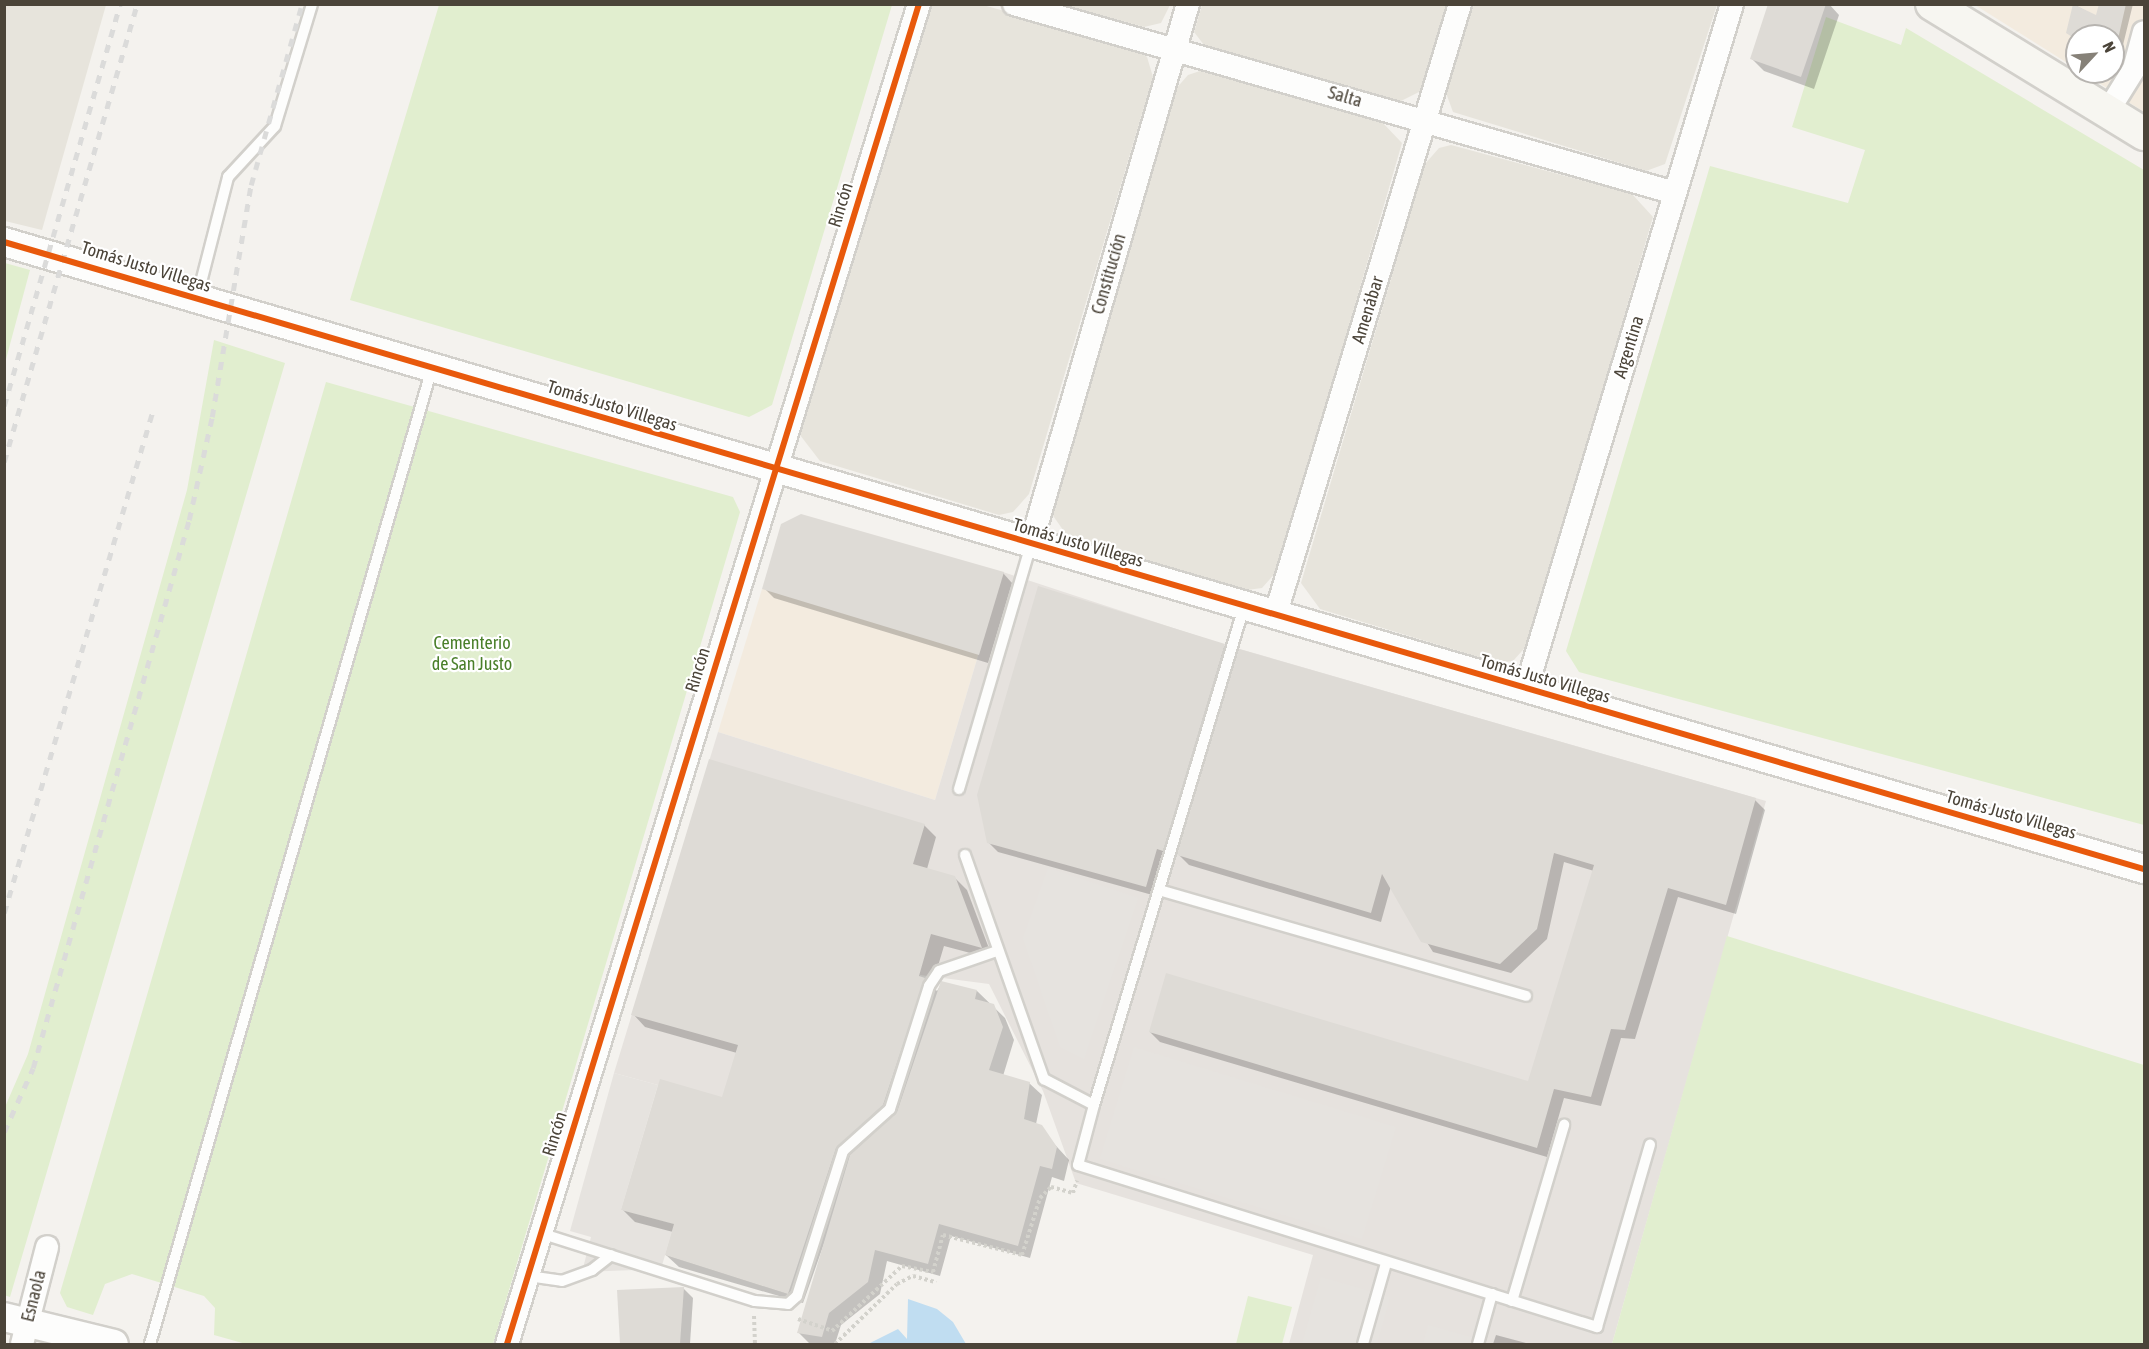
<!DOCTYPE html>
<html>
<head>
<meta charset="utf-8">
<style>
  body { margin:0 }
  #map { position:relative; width:2149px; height:1349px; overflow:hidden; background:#f4f2ee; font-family:"Asap Condensed",sans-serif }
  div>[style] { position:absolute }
  .residential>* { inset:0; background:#e7e4dc }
  .commercial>* { inset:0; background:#f3ebdf }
  .industrial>* { inset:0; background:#e6e2de }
  .green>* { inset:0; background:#e1eecf }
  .parking>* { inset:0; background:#e6e3df; transform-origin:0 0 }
  .water>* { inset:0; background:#c0ddf1 }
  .shadow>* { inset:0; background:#0003 }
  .building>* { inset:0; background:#dedbd6 }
  .path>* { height:4px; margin-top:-2px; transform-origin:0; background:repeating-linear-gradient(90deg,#d3d2cc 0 3px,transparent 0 6px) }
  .roads { filter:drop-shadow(2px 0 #d2d0cb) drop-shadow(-2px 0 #d2d0cb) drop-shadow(0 2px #d2d0cb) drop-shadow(0 -2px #d2d0cb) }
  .service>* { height:10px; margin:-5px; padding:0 5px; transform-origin:5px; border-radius:5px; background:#fdfdfc }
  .minor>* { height:22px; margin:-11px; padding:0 11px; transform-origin:11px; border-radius:11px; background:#fdfdfc }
  .tertiary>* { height:28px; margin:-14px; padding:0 14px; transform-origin:14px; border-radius:14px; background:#fdfdfc }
  .secondary>* { height:32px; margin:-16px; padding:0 16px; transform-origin:16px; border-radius:16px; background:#f7f6f1 }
  .rail>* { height:4.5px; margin-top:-2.25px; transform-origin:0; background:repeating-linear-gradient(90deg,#dbdbda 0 8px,transparent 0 16px) }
  .cycleway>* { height:6px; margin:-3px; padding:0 3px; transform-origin:3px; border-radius:3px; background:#e8590c }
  span { translate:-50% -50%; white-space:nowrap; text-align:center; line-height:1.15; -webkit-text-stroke:4.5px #fff; paint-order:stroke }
  .street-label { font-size:18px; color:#4b4439 }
  .park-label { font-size:18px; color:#4a7f2a }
  .frame { position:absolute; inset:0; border:6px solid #4b4439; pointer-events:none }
  .north { position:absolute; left:2065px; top:24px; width:60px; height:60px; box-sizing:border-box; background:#fff; border:2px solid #b7b4b0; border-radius:50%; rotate:64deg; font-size:16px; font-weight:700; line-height:24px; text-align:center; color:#4b4439 }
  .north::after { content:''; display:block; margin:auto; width:21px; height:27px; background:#868178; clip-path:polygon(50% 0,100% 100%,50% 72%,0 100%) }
</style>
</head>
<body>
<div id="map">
  <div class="residential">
    <div style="clip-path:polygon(5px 4px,106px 5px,42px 230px,5px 221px)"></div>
    <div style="clip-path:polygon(1474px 4px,1717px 5px,1665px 164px,1646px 171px,1453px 112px,1446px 93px)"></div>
    <div style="clip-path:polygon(983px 5px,1132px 46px,1147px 57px,1153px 77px,1029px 494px,1013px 512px,999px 515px,820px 461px,800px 435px,925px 16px,933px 4px)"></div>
    <div style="clip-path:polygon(1063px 5px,1170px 5px,1161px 23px,1144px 27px)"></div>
    <div style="clip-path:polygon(1202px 5px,1449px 5px,1423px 90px,1399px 102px,1204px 45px,1194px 32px)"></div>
    <div style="clip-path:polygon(1200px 71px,1381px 121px,1402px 143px,1278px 570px,1262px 588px,1247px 590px,1068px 537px,1049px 510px,1174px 91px,1188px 75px)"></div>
    <div style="clip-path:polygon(1451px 145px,1632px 194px,1653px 217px,1529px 643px,1513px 661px,1498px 663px,1320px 609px,1301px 583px,1425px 164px,1439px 148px)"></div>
  </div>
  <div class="commercial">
    <div style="clip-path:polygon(1975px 5px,2144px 5px,2144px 112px,2082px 72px,2113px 72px,2113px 36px,2077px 36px,2077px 69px)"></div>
    <div style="clip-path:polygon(1003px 572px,935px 800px,718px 732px,762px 589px)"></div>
  </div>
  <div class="industrial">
    <div style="clip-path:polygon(1003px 572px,1219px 643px,1766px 801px,1612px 1344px,1289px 1344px,1313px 1255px,1076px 1183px,1043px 1091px,989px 984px,920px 975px,885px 1095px,851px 1135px,835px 1131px,788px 1294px,665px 1255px,674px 1224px,621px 1210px,658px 1085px,614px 1073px,718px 732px,935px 800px)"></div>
  </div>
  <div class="green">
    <div style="clip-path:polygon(439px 5px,892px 5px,772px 405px,749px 417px,350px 300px)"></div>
    <div style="clip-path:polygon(1826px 17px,1901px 45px,1906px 28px,2144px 170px,2144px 825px,1579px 672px,1566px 651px,1710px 166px,1848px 203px,1865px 150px,1792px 127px)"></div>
    <div style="clip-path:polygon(5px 263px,30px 270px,5px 363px,4px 263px)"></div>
    <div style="clip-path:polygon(214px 340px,285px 363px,10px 1297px,4px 1295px,5px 1107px,28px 1054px,187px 490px)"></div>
    <div style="clip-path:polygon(326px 382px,733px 497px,740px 512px,493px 1344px,246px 1344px,214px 1335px,215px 1308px,204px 1296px,132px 1274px,105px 1284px,93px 1315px,67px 1307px,60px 1293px)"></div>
    <div style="clip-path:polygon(1727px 936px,2144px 1065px,2144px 1344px,1612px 1344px)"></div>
    <div style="clip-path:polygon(1248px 1296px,1292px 1307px,1282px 1344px,1236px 1344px)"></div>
  </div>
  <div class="parking">
    <div style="clip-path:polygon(1048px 868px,1138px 898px,1084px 1059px,1060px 1047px,1023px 938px)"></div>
    <div style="left:1134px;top:1047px;width:274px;height:117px;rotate:17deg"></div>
    <div style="clip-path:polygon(614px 1073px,658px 1085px,621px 1210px,674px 1224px,661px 1269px,582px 1272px,591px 1237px,570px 1231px)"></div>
    <div style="clip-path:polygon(1321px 1277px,1390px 1297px,1377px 1344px,1302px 1344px)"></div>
    <div style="clip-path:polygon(1428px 1325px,1492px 1343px,1492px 1344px,1423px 1344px)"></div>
  </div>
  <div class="water">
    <div style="clip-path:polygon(908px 1299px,937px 1309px,953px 1322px,966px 1344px,868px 1344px,898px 1329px,907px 1339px)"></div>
  </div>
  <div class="shadow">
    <div style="clip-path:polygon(1770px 4px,1829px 4px,1839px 15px,1814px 89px,1764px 71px,1751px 58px)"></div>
    <div style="clip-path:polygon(2101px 4px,2133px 4px,2123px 45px,2113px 50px,2113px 36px,2077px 36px,2077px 41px,2068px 33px,2075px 5px,2097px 17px)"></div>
    <div style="clip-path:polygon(1003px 573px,1012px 583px,988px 663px,774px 598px,764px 588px)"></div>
    <div style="clip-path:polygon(1224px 646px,1234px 655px,1156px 896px,998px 852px,988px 842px)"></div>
    <div style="clip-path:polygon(1755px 800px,1765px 810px,1736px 914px,1678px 897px,1635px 1039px,1621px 1038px,1601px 1106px,1564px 1098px,1547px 1157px,1160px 1042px,1150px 1032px,1529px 1083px,1594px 871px,1564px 862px,1547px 939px,1511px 973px,1433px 952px,1391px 886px,1381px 922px,1189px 865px,1179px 855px)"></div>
    <div style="clip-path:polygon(924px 825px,936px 837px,927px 869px,954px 877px,967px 890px,993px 959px,944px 946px,932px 986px,937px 991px,942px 983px,977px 991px,1005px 1018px,1014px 1040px,1003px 1076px,1029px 1083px,1042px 1095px,1036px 1124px,1069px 1160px,1064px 1181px,1052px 1177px,1030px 1258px,951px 1236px,940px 1276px,887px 1261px,880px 1294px,841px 1325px,835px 1344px,810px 1344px,799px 1333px,831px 1224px,803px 1303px,679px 1267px,666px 1255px,673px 1232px,635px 1222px,622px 1209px,723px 1099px,737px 1053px,645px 1027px,633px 1014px)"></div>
    <div style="clip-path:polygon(683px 1288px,693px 1298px,690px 1344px,621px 1344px,619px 1291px)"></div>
    <div style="clip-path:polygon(1496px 1335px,1530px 1344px,1493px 1344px)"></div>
  </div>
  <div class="building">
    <div style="clip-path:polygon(1768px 4px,1826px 4px,1801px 77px,1750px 59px)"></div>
    <div style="clip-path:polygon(2073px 4px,2096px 15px,2099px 4px,2126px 4px,2118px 39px,2077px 40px,2066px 33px)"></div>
    <div style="clip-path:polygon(801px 514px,1004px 572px,979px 655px,762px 589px,781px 524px)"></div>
    <div style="clip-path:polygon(1038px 586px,1225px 644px,1163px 851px,1157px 849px,1146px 887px,987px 843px,977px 795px)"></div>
    <div style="clip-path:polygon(1239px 649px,1756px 798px,1726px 905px,1668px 888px,1625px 1030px,1611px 1029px,1591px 1097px,1554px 1089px,1537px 1148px,1149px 1032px,1166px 973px,1528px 1081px,1594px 865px,1554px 853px,1537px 929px,1500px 964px,1421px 942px,1382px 874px,1371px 913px,1177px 855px)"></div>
    <div style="clip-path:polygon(709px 759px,925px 824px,913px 864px,955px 876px,982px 948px,931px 934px,919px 976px,925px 978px,883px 1105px,836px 1148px,788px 1294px,665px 1255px,674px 1224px,621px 1210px,660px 1079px,722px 1097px,738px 1045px,631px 1015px)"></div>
    <div style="clip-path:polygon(941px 981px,977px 990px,975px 999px,994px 1004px,1003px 1027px,989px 1070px,1030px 1082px,1024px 1119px,1042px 1125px,1057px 1147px,1052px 1169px,1040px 1166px,1018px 1246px,939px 1224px,928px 1264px,875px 1250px,868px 1282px,829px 1313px,822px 1337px,797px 1333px,850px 1155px,897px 1112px)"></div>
    <div style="clip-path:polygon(684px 1287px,680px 1344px,620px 1344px,617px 1290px)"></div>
  </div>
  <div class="path">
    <div style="left:754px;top:1316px;width:28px;rotate:88deg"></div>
    <div style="left:798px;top:1319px;width:36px;rotate:19deg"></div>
    <div style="left:832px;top:1331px;width:96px;rotate:-42.9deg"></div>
    <div style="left:902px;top:1266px;width:32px;rotate:11deg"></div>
    <div style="left:933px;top:1272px;width:38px;rotate:-75deg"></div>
    <div style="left:943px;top:1235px;width:81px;rotate:14.2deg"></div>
    <div style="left:1022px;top:1255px;width:60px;rotate:-72.5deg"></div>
    <div style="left:1040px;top:1198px;width:16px;rotate:-45deg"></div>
    <div style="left:1051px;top:1187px;width:23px;rotate:15deg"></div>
    <div style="left:1073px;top:1193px;width:13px;rotate:-72deg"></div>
    <div style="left:835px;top:1344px;width:86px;rotate:-44.1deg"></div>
    <div style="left:897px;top:1284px;width:18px;rotate:-27deg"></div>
    <div style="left:913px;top:1276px;width:24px;rotate:15deg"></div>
  </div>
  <div class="roads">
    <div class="service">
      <div style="left:197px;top:298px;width:125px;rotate:-75.6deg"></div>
      <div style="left:228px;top:177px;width:69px;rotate:-47.3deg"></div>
      <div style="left:275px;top:126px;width:127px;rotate:-73.1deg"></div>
      <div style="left:959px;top:789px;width:254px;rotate:-73.6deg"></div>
      <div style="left:965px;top:855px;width:238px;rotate:70.6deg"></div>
      <div style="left:1044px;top:1079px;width:56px;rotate:27.5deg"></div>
      <div style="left:1094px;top:1105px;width:62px;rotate:104.9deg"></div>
      <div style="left:1078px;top:1165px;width:544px;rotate:17.34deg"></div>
      <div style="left:1597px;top:1327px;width:190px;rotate:-73.8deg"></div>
      <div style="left:1159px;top:890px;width:382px;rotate:16.1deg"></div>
      <div style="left:1094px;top:1105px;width:520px;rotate:-73.24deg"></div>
      <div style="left:540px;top:1233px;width:225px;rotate:17.6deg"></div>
      <div style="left:755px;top:1301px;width:33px;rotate:5deg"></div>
      <div style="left:788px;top:1304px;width:12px;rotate:-42deg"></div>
      <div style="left:797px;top:1296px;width:152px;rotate:-72.4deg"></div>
      <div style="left:843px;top:1151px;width:63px;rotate:-41.8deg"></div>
      <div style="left:890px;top:1109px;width:129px;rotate:-72.4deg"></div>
      <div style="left:929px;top:986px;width:18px;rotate:-56deg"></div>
      <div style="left:939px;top:971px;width:61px;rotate:-19deg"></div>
      <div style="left:528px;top:1276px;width:34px;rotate:8deg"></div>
      <div style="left:562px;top:1281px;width:32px;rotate:-20deg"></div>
      <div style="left:592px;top:1270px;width:24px;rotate:-38deg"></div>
      <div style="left:1512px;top:1301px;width:184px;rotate:-73.5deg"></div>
      <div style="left:150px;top:1344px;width:1016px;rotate:-73.88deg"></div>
      <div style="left:1363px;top:1344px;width:84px;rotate:-74.1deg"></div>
      <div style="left:1478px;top:1344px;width:52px;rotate:-74.4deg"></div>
    </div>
    <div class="minor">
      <div style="left:1014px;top:4px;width:687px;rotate:15.96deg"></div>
      <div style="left:2108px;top:111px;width:49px;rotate:-58.2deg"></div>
      <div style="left:2134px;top:69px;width:38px;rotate:-75deg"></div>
      <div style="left:1031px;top:544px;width:562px;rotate:-73.79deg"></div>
      <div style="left:1275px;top:616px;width:639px;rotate:-73.18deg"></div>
      <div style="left:1526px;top:689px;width:715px;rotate:-73.26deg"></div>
      <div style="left:22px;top:1344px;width:100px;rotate:-75.5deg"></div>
      <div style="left:507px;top:1344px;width:1402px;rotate:-72.91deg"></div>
    </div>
    <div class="tertiary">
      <div style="left:4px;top:242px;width:2230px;rotate:16.33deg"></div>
      <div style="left:4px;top:1317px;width:113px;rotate:13.8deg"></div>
    </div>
    <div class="secondary">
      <div style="left:1932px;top:4px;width:249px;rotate:31.5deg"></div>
    </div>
  </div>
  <div class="rail">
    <div style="left:4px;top:406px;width:418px;rotate:-73.9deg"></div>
    <div style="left:4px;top:462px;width:477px;rotate:-73.8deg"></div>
    <div style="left:4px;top:913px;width:525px;rotate:-73.5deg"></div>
    <div style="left:4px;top:1132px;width:70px;rotate:-65.6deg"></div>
    <div style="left:33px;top:1068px;width:570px;rotate:-74.11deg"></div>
    <div style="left:189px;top:520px;width:106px;rotate:-77.4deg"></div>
    <div style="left:212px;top:417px;width:235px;rotate:-80.5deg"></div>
    <div style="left:251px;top:185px;width:188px;rotate:-74.3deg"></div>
  </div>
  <div class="cycleway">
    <div style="left:4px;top:242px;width:2230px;rotate:16.33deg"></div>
    <div style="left:507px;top:1344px;width:1402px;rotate:-72.91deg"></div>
  </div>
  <div class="street-label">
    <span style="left:1345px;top:97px;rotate:16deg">Salta</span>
    <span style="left:841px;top:205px;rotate:-73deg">Rincón</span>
    <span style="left:146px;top:267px;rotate:17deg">Tomás Justo Villegas</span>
    <span style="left:1109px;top:274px;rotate:-74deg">Constitución</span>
    <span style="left:1368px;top:310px;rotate:-73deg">Amenábar</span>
    <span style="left:1629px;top:347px;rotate:-73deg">Argentina</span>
    <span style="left:612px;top:406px;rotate:17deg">Tomás Justo Villegas</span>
    <span style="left:1078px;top:543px;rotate:16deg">Tomás Justo Villegas</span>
    <span style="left:698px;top:670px;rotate:-73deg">Rincón</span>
    <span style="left:1545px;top:679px;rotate:16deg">Tomás Justo Villegas</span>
    <span style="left:2011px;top:815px;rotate:16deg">Tomás Justo Villegas</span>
    <span style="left:555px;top:1134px;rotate:-73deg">Rincón</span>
    <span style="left:34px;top:1296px;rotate:-76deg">Esnaola</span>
  </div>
  <div class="park-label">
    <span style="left:472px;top:654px">Cementerio<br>de San Justo</span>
  </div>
  <div class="frame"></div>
  <div class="north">N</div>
</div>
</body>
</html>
